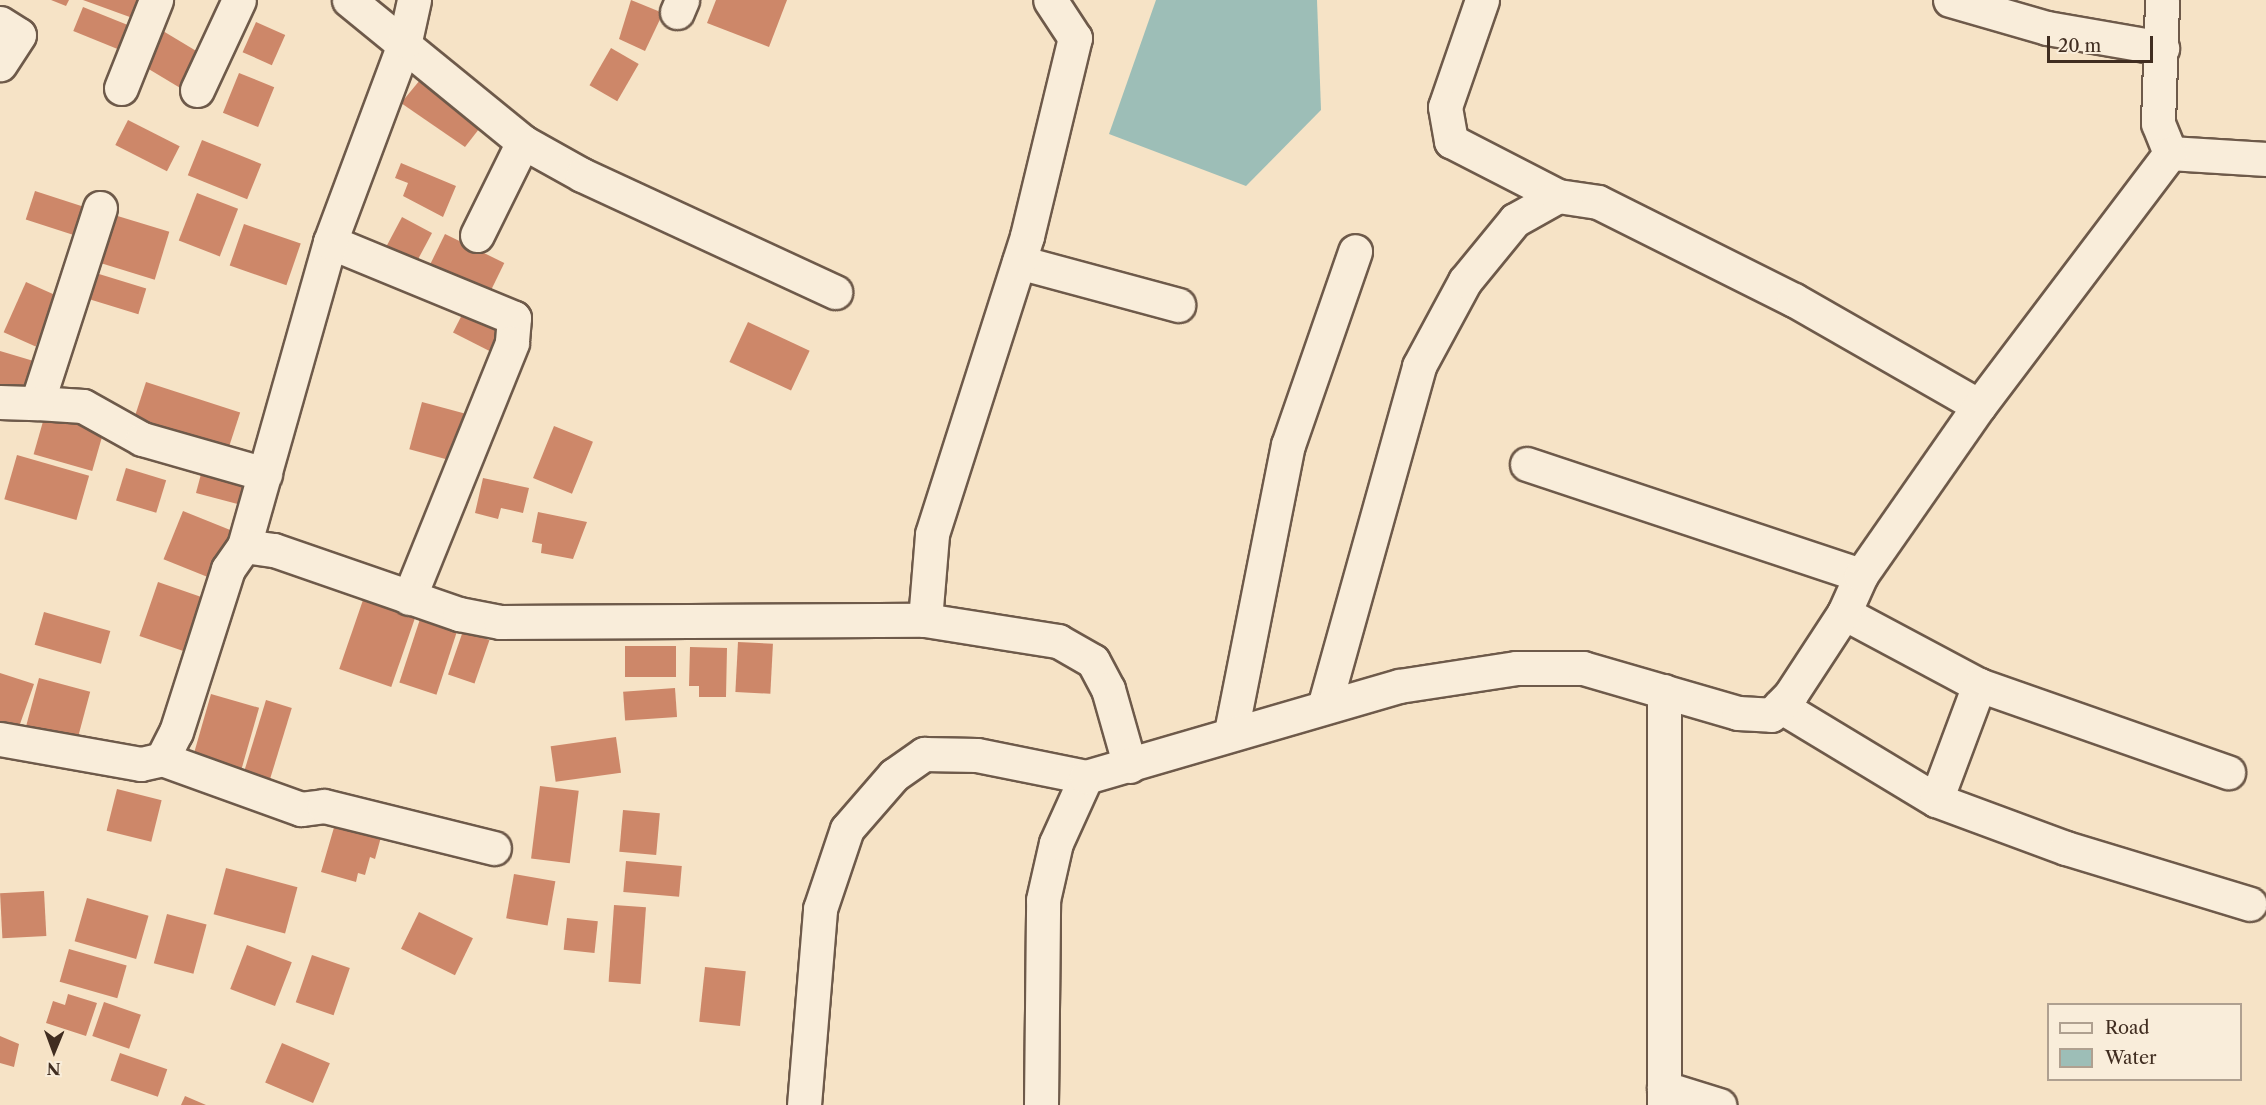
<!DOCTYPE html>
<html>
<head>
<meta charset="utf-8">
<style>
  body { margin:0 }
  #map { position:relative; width:2266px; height:1105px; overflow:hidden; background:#f6e3c6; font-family:"Libre Caslon Text",serif }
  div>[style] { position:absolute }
  .water>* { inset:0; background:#9dbeb7 }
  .building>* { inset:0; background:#cd8769; transform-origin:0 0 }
  .roads { filter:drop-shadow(2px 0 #6e5a4a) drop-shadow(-2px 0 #6e5a4a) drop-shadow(0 2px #6e5a4a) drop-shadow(0 -2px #6e5a4a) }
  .minor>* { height:33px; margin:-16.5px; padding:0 16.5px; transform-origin:16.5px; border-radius:16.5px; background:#f9edda }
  span { translate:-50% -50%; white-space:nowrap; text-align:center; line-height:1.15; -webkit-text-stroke:6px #f9edda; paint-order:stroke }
  .legend { position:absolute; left:2047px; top:1003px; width:195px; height:78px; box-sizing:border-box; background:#f9edda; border:2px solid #afa090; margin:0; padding:8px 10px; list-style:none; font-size:18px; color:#402d20 }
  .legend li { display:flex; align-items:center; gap:12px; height:30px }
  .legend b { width:30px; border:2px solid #afa090 }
  .north { position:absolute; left:24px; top:1021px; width:60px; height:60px; -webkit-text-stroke:4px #f9edda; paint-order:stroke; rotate:181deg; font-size:16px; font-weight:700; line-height:24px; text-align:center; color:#402d20 }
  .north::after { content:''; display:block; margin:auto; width:21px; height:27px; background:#402d20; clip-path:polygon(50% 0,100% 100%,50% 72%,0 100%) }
  .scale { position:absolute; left:2047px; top:36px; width:106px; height:27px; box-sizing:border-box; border:3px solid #402d20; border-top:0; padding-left:8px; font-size:18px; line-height:21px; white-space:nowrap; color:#402d20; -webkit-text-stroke:4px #f9edda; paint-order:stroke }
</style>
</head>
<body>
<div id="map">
  <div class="water">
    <div style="clip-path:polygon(1156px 0,1317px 0,1321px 110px,1246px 186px,1109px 134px)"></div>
  </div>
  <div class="building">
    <div style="clip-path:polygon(51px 0,69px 0,66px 6px)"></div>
    <div style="clip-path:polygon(83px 0,145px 0,138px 20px)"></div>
    <div style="clip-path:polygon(631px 0,663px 13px,645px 51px,619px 39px)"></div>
    <div style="clip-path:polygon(716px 0,787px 0,769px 47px,707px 23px)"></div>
    <div style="left:83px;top:7px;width:59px;height:26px;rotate:22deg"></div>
    <div style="left:256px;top:22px;width:32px;height:33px;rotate:24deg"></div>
    <div style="left:158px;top:28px;width:51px;height:40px;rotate:31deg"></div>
    <div style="left:611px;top:48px;width:32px;height:43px;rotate:30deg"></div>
    <div style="left:239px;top:73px;width:38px;height:43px;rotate:22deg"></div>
    <div style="clip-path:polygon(420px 80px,479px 129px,465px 147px,401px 103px)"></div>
    <div style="left:128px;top:120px;width:58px;height:28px;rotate:27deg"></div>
    <div style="left:202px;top:140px;width:64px;height:38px;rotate:22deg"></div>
    <div style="clip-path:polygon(401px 163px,456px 186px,443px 217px,403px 196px,408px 183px,395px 178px)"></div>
    <div style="left:35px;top:191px;width:56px;height:30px;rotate:18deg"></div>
    <div style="left:197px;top:193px;width:44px;height:51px;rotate:21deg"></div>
    <div style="left:111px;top:214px;width:61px;height:50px;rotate:17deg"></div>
    <div style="left:402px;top:217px;width:34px;height:35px;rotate:28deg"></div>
    <div style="left:244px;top:224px;width:60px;height:44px;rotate:19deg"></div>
    <div style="left:445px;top:234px;width:66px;height:39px;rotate:26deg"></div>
    <div style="left:86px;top:270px;width:63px;height:27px;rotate:17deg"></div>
    <div style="left:26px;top:282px;width:35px;height:55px;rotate:24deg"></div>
    <div style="left:468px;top:303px;width:47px;height:33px;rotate:27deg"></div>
    <div style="left:748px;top:322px;width:68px;height:44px;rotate:25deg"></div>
    <div style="clip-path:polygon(0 351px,37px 362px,27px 394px,0 386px)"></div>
    <div style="left:146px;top:382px;width:99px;height:48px;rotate:18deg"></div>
    <div style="left:422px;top:402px;width:47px;height:49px;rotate:15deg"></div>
    <div style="left:46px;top:411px;width:61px;height:45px;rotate:16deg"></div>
    <div style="left:554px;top:426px;width:42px;height:56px;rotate:22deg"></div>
    <div style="left:17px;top:455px;width:75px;height:46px;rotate:16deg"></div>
    <div style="left:204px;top:463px;width:48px;height:31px;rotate:15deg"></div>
    <div style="left:126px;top:468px;width:42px;height:34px;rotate:17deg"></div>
    <div style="clip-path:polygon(483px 478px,529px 488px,523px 513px,501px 508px,498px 519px,475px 513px)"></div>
    <div style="left:183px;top:511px;width:57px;height:52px;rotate:22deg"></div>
    <div style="clip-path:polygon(538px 512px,587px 522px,573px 559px,541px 553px,542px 544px,532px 542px)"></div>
    <div style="left:158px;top:582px;width:55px;height:57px;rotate:19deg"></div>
    <div style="left:363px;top:600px;width:55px;height:73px;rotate:19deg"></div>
    <div style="left:44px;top:612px;width:69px;height:34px;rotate:16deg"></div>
    <div style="left:421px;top:616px;width:39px;height:70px;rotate:18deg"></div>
    <div style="left:463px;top:631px;width:28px;height:46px;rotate:19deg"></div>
    <div style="left:738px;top:642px;width:35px;height:50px;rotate:3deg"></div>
    <div style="left:625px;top:646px;width:51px;height:31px"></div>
    <div style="clip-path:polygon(690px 647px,727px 648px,726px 697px,699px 697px,699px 686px,689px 686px)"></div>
    <div style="clip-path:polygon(0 673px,34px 684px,19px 727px,0 721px)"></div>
    <div style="left:39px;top:678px;width:53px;height:51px;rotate:15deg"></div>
    <div style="left:675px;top:688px;width:29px;height:52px;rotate:86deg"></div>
    <div style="left:211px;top:694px;width:50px;height:68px;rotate:16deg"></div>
    <div style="left:266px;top:700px;width:27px;height:75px;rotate:17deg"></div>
    <div style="left:616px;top:737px;width:36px;height:66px;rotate:82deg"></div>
    <div style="left:540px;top:786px;width:39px;height:73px;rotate:7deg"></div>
    <div style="left:117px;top:789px;width:46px;height:43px;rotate:14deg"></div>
    <div style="left:623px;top:810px;width:37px;height:42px;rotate:5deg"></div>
    <div style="clip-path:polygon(335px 824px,381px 837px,375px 859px,370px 857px,365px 875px,358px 873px,356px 882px,321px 872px)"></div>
    <div style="left:626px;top:861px;width:56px;height:31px;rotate:5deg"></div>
    <div style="left:226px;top:868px;width:74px;height:48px;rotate:15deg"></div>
    <div style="left:514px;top:874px;width:42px;height:45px;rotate:10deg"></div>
    <div style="left:44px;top:891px;width:45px;height:44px;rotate:87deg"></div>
    <div style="left:87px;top:898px;width:64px;height:45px;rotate:16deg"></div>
    <div style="left:614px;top:905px;width:32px;height:77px;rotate:4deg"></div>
    <div style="left:419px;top:912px;width:60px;height:41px;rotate:26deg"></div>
    <div style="left:167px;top:914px;width:41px;height:51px;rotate:15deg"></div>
    <div style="left:567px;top:918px;width:31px;height:32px;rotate:6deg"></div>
    <div style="left:247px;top:945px;width:48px;height:47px;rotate:21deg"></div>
    <div style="left:69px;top:949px;width:60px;height:34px;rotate:16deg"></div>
    <div style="left:312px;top:955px;width:40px;height:50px;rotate:19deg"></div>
    <div style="left:705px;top:967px;width:41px;height:55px;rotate:6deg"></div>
    <div style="clip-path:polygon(68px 994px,97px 1003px,86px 1036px,46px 1023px,53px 1001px,65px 1005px)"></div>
    <div style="left:104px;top:1002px;width:39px;height:36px;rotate:19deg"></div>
    <div style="clip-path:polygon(0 1036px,19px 1044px,14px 1067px,0 1063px)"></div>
    <div style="left:282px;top:1043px;width:52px;height:43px;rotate:23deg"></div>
    <div style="left:120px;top:1053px;width:50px;height:29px;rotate:19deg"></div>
    <div style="clip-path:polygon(185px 1096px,206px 1105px,181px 1105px)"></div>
  </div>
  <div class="roads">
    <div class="minor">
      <div style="left:349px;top:0;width:225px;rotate:39.2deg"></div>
      <div style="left:523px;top:142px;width:68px;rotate:29.2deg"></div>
      <div style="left:582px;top:175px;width:279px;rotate:24.8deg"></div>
      <div style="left:1482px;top:0;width:113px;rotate:109.1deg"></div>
      <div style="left:1445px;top:107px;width:35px;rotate:80deg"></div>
      <div style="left:1451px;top:141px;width:120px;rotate:27.2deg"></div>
      <div style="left:1950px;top:0;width:101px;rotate:16.1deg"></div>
      <div style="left:2047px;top:28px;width:117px;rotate:9.9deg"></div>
      <div style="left:677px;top:12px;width:13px;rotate:-67deg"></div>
      <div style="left:0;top:23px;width:22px;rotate:32deg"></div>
      <div style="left:19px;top:35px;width:35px;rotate:123deg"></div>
      <div style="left:121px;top:88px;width:95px;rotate:-68.3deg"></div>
      <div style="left:197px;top:90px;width:99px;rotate:-65deg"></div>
      <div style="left:2170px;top:153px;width:96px;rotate:3.6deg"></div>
      <div style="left:100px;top:208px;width:205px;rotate:107.9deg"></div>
      <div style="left:37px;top:403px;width:46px;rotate:3.7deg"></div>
      <div style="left:83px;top:406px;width:68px;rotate:29.2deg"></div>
      <div style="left:142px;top:439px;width:128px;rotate:15.9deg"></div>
      <div style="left:477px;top:235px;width:104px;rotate:-63.7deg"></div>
      <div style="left:330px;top:242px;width:199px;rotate:22.4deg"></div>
      <div style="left:514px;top:318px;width:25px;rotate:95deg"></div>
      <div style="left:512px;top:343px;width:275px;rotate:112deg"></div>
      <div style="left:1019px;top:262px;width:165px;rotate:15.1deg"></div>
      <div style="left:0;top:402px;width:37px;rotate:2deg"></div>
      <div style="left:1527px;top:464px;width:352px;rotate:18.4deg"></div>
      <div style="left:244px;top:546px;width:316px;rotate:-74.2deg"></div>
      <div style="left:330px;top:242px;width:215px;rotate:-69.5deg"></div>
      <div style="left:405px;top:41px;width:42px;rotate:-77.6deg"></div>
      <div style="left:1844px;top:613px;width:153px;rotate:28.1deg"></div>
      <div style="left:1979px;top:685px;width:264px;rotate:19.3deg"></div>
      <div style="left:925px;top:620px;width:86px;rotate:-85.3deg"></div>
      <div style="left:932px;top:534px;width:313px;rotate:-72.3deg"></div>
      <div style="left:1027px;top:236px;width:204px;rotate:-76.4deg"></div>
      <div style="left:1075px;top:38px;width:45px;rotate:-123.3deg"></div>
      <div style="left:1780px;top:706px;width:182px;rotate:31.1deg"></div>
      <div style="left:1936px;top:800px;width:139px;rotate:20.3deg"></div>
      <div style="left:2066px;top:848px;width:192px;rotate:16.9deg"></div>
      <div style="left:1324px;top:707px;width:354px;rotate:-74.4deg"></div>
      <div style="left:1419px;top:366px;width:97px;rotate:-61.6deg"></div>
      <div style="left:1465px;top:281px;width:79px;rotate:-50.7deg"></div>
      <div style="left:1515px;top:220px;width:49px;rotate:-29.2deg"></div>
      <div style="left:1558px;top:196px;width:40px;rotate:8.5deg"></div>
      <div style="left:1598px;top:202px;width:219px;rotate:26.6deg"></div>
      <div style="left:1794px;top:300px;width:213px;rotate:29.8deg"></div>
      <div style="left:1231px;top:732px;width:293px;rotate:-78.8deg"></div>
      <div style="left:1288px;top:445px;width:205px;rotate:-70.9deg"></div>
      <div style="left:0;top:739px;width:143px;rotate:10.1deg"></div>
      <div style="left:141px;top:764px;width:22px;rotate:-13deg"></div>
      <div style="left:162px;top:759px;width:30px;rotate:-63deg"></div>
      <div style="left:176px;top:732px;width:171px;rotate:-72.3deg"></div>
      <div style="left:228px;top:569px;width:28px;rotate:-55deg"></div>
      <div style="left:244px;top:546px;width:30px;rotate:8deg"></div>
      <div style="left:274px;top:550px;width:196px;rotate:19.1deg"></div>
      <div style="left:459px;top:614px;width:42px;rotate:11deg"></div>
      <div style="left:500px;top:622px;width:425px;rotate:-0.3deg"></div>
      <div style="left:925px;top:620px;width:135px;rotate:9deg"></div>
      <div style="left:1058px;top:641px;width:40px;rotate:29.7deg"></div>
      <div style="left:1093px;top:661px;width:32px;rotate:62deg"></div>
      <div style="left:1108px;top:689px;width:80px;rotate:74.1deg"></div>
      <div style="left:162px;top:759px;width:148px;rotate:19.8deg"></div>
      <div style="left:301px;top:809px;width:23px;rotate:-7deg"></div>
      <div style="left:324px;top:806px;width:175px;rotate:13.9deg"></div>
      <div style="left:1936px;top:800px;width:123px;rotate:-69.5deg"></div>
      <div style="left:1664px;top:1088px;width:58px;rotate:17.2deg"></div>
      <div style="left:804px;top:1105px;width:197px;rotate:-85.3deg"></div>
      <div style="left:820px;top:909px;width:84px;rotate:-71.4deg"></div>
      <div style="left:847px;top:829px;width:72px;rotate:-49deg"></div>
      <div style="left:894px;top:775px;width:37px;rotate:-35deg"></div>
      <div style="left:924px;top:754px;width:53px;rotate:1.1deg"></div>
      <div style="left:977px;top:755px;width:111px;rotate:11.4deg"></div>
      <div style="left:1041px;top:1105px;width:205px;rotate:-89.4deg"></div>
      <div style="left:1043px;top:900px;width:58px;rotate:-77.2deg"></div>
      <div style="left:1056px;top:843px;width:72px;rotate:-65.6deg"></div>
      <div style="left:1086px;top:777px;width:326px;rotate:-16.2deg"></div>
      <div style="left:1399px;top:686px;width:118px;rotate:-8.7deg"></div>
      <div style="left:1516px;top:668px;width:67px"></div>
      <div style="left:1583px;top:668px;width:161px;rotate:16.2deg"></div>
      <div style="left:1738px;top:713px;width:33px;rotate:3deg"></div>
      <div style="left:1771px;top:715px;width:29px;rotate:-46deg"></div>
      <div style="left:1791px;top:694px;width:97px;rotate:-56.8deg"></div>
      <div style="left:1844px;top:613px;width:42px;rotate:-65.9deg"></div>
      <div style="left:1861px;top:575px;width:206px;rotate:-55.1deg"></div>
      <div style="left:1979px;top:406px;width:317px;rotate:-52.9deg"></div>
      <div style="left:2170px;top:153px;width:32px;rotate:-112deg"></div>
      <div style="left:2158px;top:123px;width:123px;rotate:-88.1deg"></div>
      <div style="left:1664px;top:1105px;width:414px;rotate:-90deg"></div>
    </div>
  </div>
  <ul class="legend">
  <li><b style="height:8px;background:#f9edda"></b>Road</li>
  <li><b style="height:16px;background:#9dbeb7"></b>Water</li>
  </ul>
  <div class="north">N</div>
  <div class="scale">20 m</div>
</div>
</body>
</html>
